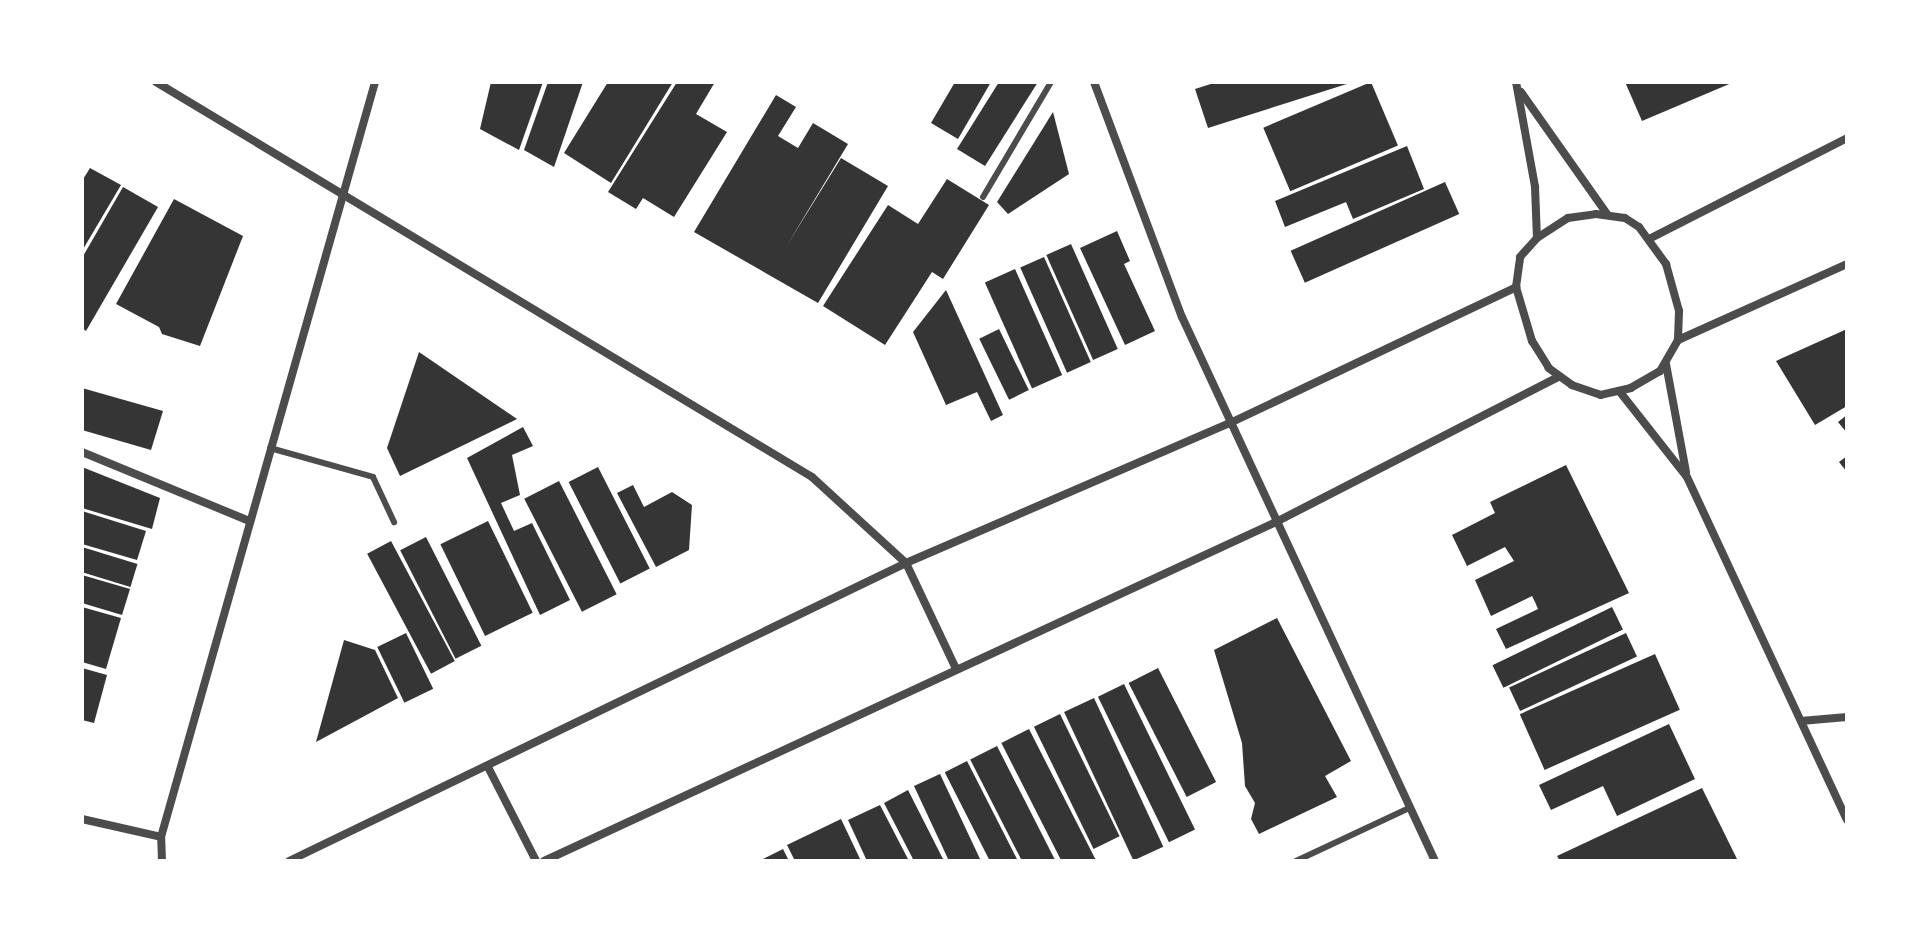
<!DOCTYPE html>
<html>
<head>
<meta charset="utf-8">
<style>
  body { margin:0 }
  #map { position:relative; width:1929px; height:943px; overflow:hidden; background:#fff; font-family:"Fira Sans Condensed",sans-serif }
  div>[style] { position:absolute }
  .building>* { inset:0; background:#353535; transform-origin:0 0 }
  .service>* { height:6px; margin:-3px; padding:0 3px; transform-origin:3px; border-radius:3px; background:#4c4c4c }
  .minor>* { height:8px; margin:-4px; padding:0 4px; transform-origin:4px; border-radius:4px; background:#4c4c4c }
  span { translate:-50% -50%; white-space:nowrap; text-align:center; line-height:1.15; -webkit-text-stroke:6px #fff; paint-order:stroke }
  .frame { position:absolute; inset:0; border:84px solid #fff; pointer-events:none }
</style>
</head>
<body>
<div id="map">
  <div class="building">
    <div style="clip-path:polygon(491px 82px,543px 82px,519px 150px,480px 129px)"></div>
    <div style="clip-path:polygon(548px 82px,583px 82px,554px 167px,524px 150px)"></div>
    <div style="clip-path:polygon(608px 82px,673px 82px,611px 183px,564px 153px)"></div>
    <div style="clip-path:polygon(677px 82px,715px 82px,696px 114px,727px 132px,674px 217px,643px 198px,636px 209px,608px 192px)"></div>
    <div style="clip-path:polygon(955px 82px,991px 82px,958px 139px,931px 123px)"></div>
    <div style="clip-path:polygon(999px 82px,1038px 82px,985px 166px,957px 149px)"></div>
    <div style="clip-path:polygon(1217px 82px,1350px 82px,1350px 83px,1208px 128px,1195px 89px)"></div>
    <div style="left:1371px;top:82px;width:69px;height:117px;rotate:67deg"></div>
    <div style="clip-path:polygon(1625px 82px,1734px 82px,1642px 121px)"></div>
    <div style="clip-path:polygon(776px 95px,796px 107px,778px 136px,798px 148px,813px 123px,848px 144px,786px 247px,841px 158px,888px 186px,818px 303px,694px 232px)"></div>
    <div style="clip-path:polygon(1053px 112px,1069px 174px,1008px 214px,997px 202px)"></div>
    <div style="clip-path:polygon(1407px 146px,1424px 189px,1353px 219px,1346px 202px,1285px 227px,1275px 201px)"></div>
    <div style="clip-path:polygon(90px 168px,121px 185px,82px 251px,82px 181px)"></div>
    <div style="clip-path:polygon(947px 179px,989px 205px,943px 279px,932px 272px,885px 345px,823px 306px,888px 205px,918px 224px)"></div>
    <div style="left:1445px;top:182px;width:35px;height:169px;rotate:66deg"></div>
    <div style="clip-path:polygon(123px 187px,158px 207px,86px 331px,82px 328px,82px 258px)"></div>
    <div style="clip-path:polygon(174px 199px,243px 236px,200px 346px,162px 334px,159px 327px,116px 304px)"></div>
    <div style="clip-path:polygon(1117px 231px,1130px 261px,1124px 264px,1155px 331px,1125px 345px,1080px 248px)"></div>
    <div style="left:1071px;top:244px;width:115px;height:27px;rotate:66deg"></div>
    <div style="left:1044px;top:257px;width:115px;height:26px;rotate:66deg"></div>
    <div style="left:1015px;top:269px;width:116px;height:33px;rotate:66deg"></div>
    <div style="clip-path:polygon(946px 290px,1003px 415px,991px 421px,977px 392px,946px 405px,913px 332px)"></div>
    <div style="left:999px;top:329px;width:68px;height:22px;rotate:64deg"></div>
    <div style="clip-path:polygon(1847px 329px,1847px 406px,1815px 425px,1776px 361px)"></div>
    <div style="clip-path:polygon(419px 352px,517px 419px,400px 476px,387px 448px)"></div>
    <div style="clip-path:polygon(82px 388px,163px 411px,151px 450px,82px 430px)"></div>
    <div style="clip-path:polygon(1847px 415px,1847px 433px,1838px 422px)"></div>
    <div style="clip-path:polygon(523px 427px,533px 446px,512px 455px,520px 495px,501px 503px,514px 531px,532px 523px,570px 600px,540px 615px,467px 458px)"></div>
    <div style="clip-path:polygon(1847px 456px,1847px 472px,1839px 462px)"></div>
    <div style="clip-path:polygon(1566px 465px,1629px 593px,1506px 649px,1496px 629px,1538px 609px,1535px 602px,1532px 596px,1491px 616px,1475px 580px,1514px 561px,1505px 547px,1467px 566px,1452px 535px,1495px 513px,1490px 502px)"></div>
    <div style="clip-path:polygon(82px 467px,160px 498px,152px 529px,82px 508px)"></div>
    <div style="left:598px;top:467px;width:114px;height:33px;rotate:63deg"></div>
    <div style="left:559px;top:481px;width:127px;height:39px;rotate:63deg"></div>
    <div style="clip-path:polygon(633px 485px,644px 507px,672px 492px,692px 505px,689px 550px,656px 567px,617px 493px)"></div>
    <div style="clip-path:polygon(82px 511px,146px 531px,137px 560px,82px 544px)"></div>
    <div style="left:488px;top:521px;width:102px;height:53px;rotate:64deg"></div>
    <div style="left:426px;top:537px;width:122px;height:29px;rotate:63deg"></div>
    <div style="left:391px;top:541px;width:136px;height:27px;rotate:62deg"></div>
    <div style="left:82px;top:547px;width:58px;height:24px;rotate:17deg"></div>
    <div style="clip-path:polygon(82px 575px,130px 589px,122px 615px,82px 603px)"></div>
    <div style="clip-path:polygon(82px 607px,121px 618px,106px 669px,82px 662px)"></div>
    <div style="left:1612px;top:607px;width:25px;height:133px;rotate:64deg"></div>
    <div style="clip-path:polygon(1277px 618px,1351px 761px,1325px 776px,1337px 797px,1259px 834px,1251px 819px,1255px 803px,1245px 786px,1242px 743px,1214px 650px)"></div>
    <div style="left:406px;top:633px;width:62px;height:32px;rotate:64deg"></div>
    <div style="left:1626px;top:633px;width:26px;height:129px;rotate:65deg"></div>
    <div style="clip-path:polygon(344px 640px,375px 650px,398px 698px,316px 742px)"></div>
    <div style="left:1655px;top:654px;width:61px;height:148px;rotate:66deg"></div>
    <div style="clip-path:polygon(82px 668px,107px 675px,94px 723px,82px 720px)"></div>
    <div style="left:1158px;top:668px;width:128px;height:33px;rotate:63deg"></div>
    <div style="left:1124px;top:684px;width:162px;height:29px;rotate:64deg"></div>
    <div style="left:1094px;top:698px;width:164px;height:33px;rotate:65deg"></div>
    <div style="left:1060px;top:714px;width:136px;height:29px;rotate:64deg"></div>
    <div style="clip-path:polygon(1669px 724px,1695px 779px,1617px 816px,1603px 786px,1551px 810px,1539px 785px)"></div>
    <div style="left:1029px;top:729px;width:148px;height:31px;rotate:63deg"></div>
    <div style="left:997px;top:746px;width:129px;height:30px;rotate:63deg"></div>
    <div style="left:967px;top:761px;width:112px;height:25px;rotate:63deg"></div>
    <div style="clip-path:polygon(940px 774px,981px 861px,949px 861px,914px 786px)"></div>
    <div style="clip-path:polygon(1702px 788px,1738px 861px,1560px 861px,1557px 856px)"></div>
    <div style="clip-path:polygon(908px 790px,944px 861px,914px 861px,884px 803px)"></div>
    <div style="clip-path:polygon(880px 805px,909px 861px,867px 861px,848px 820px)"></div>
    <div style="clip-path:polygon(841px 819px,861px 861px,795px 861px,787px 845px)"></div>
    <div style="clip-path:polygon(783px 849px,789px 861px,759px 861px)"></div>
  </div>
  <div class="service">
    <div style="left:983px;top:197px;width:134px;rotate:-59.4deg"></div>
    <div style="left:270px;top:448px;width:107px;rotate:15.7deg"></div>
    <div style="left:373px;top:477px;width:50px;rotate:65deg"></div>
    <div style="left:1296px;top:861px;width:125px;rotate:-25.1deg"></div>
  </div>
  <div class="minor">
    <div style="left:156px;top:82px;width:766px;rotate:31.05deg"></div>
    <div style="left:812px;top:477px;width:127px;rotate:42.5deg"></div>
    <div style="left:906px;top:563px;width:117px;rotate:64.7deg"></div>
    <div style="left:1094px;top:82px;width:251px;rotate:69.5deg"></div>
    <div style="left:1182px;top:317px;width:600px;rotate:65.06deg"></div>
    <div style="left:1516px;top:82px;width:107px;rotate:79.7deg"></div>
    <div style="left:1535px;top:187px;width:51px;rotate:87.8deg"></div>
    <div style="left:1521px;top:92px;width:149px;rotate:54.8deg"></div>
    <div style="left:1596px;top:214px;width:29px;rotate:8deg"></div>
    <div style="left:1625px;top:218px;width:17px;rotate:33deg"></div>
    <div style="left:1639px;top:227px;width:46px;rotate:53.9deg"></div>
    <div style="left:1666px;top:264px;width:49px;rotate:74.5deg"></div>
    <div style="left:1679px;top:311px;width:29px;rotate:92deg"></div>
    <div style="left:1678px;top:340px;width:36px;rotate:120deg"></div>
    <div style="left:1660px;top:371px;width:34px;rotate:150deg"></div>
    <div style="left:1631px;top:388px;width:31px;rotate:167deg"></div>
    <div style="left:1601px;top:395px;width:31px;rotate:-161deg"></div>
    <div style="left:1572px;top:385px;width:29px;rotate:-144deg"></div>
    <div style="left:1549px;top:368px;width:32px;rotate:-122deg"></div>
    <div style="left:1532px;top:341px;width:56px;rotate:-106.5deg"></div>
    <div style="left:1516px;top:287px;width:30px;rotate:-82deg"></div>
    <div style="left:1520px;top:257px;width:25px;rotate:-48deg"></div>
    <div style="left:1537px;top:238px;width:37px;rotate:-33deg"></div>
    <div style="left:1568px;top:218px;width:28px;rotate:-8deg"></div>
    <div style="left:1649px;top:239px;width:222px;rotate:-27deg"></div>
    <div style="left:1678px;top:340px;width:185px;rotate:-24.2deg"></div>
    <div style="left:1666px;top:364px;width:110px;rotate:79.5deg"></div>
    <div style="left:1620px;top:392px;width:108px;rotate:51.8deg"></div>
    <div style="left:1687px;top:477px;width:378px;rotate:65deg"></div>
    <div style="left:82px;top:452px;width:181px;rotate:22.4deg"></div>
    <div style="left:1801px;top:721px;width:46px;rotate:-5deg"></div>
    <div style="left:488px;top:767px;width:106px;rotate:62.9deg"></div>
    <div style="left:82px;top:819px;width:81px;rotate:12.8deg"></div>
    <div style="left:162px;top:861px;width:24px;rotate:-92deg"></div>
    <div style="left:161px;top:837px;width:785px;rotate:-74.17deg"></div>
    <div style="left:289px;top:861px;width:685px;rotate:-25.78deg"></div>
    <div style="left:906px;top:563px;width:353px;rotate:-23.4deg"></div>
    <div style="left:1230px;top:423px;width:317px;rotate:-25.4deg"></div>
    <div style="left:544px;top:861px;width:807px;rotate:-24.85deg"></div>
    <div style="left:1276px;top:522px;width:317px;rotate:-27.2deg"></div>
  </div>
  <div class="frame"></div>
</div>
</body>
</html>
